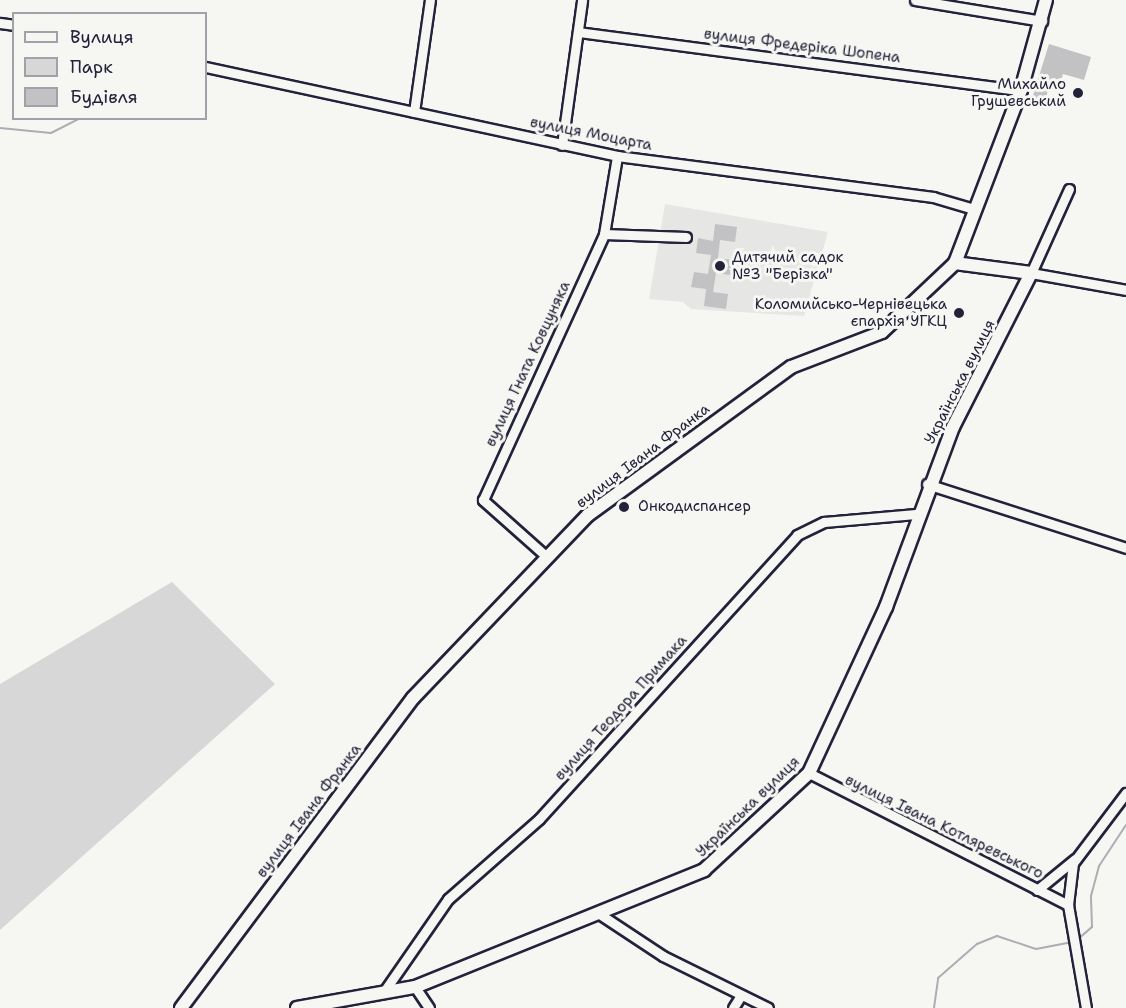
<!DOCTYPE html>
<html>
<head>
<meta charset="utf-8">
<style>
  body { margin:0 }
  #map { position:relative; width:1126px; height:1008px; overflow:hidden; background:#f6f6f2; font-family:"Shantell Sans",sans-serif }
  div>[style] { position:absolute }
  .built>* { inset:0; background:#e6e6e4 }
  .green>* { inset:0; background:#d7d7d7 }
  .stream>* { height:2px; margin:-1px; padding:0 1px; transform-origin:1px; border-radius:1px; background:#adadb3 }
  .building>* { inset:0; background:#c2c2c4 }
  .roads { filter:drop-shadow(2px 0 #22223b) drop-shadow(-2px 0 #22223b) drop-shadow(0 2px #22223b) drop-shadow(0 -2px #22223b) }
  .street>* { height:9px; margin:-4.5px; padding:0 4.5px; transform-origin:4.5px; border-radius:4.5px; background:#f6f6f2 }
  .secondary>* { height:12px; margin:-6px; padding:0 6px; transform-origin:6px; border-radius:6px; background:#f6f6f2 }
  .dots>* { width:16px; height:16px; translate:-50% -50%; box-sizing:border-box; border:3px solid #f6f6f2; border-radius:50% }
  span { translate:-50% -50%; white-space:nowrap; text-align:center; line-height:1.15; -webkit-text-stroke:6px #f6f6f2; paint-order:stroke }
  .street-label { font-size:15px; color:#22223b }
  .poi-label { font-size:15px; color:#22223b }
  .right { translate:-100% -50%; text-align:right }
  .left { translate:0 -50%; text-align:left }
  .legend { position:absolute; left:12px; top:12px; width:195px; height:108px; box-sizing:border-box; background:#f6f6f2; border:2px solid #a1a1a9; margin:0; padding:8px 10px; list-style:none; font-size:18px; color:#22223b }
  .legend li { display:flex; align-items:center; gap:12px; height:30px }
  .legend b { width:30px; border:2px solid #a1a1a9 }
</style>
</head>
<body>
<div id="map">
  <div class="built">
    <div style="clip-path:polygon(665px 204px,828px 232px,804px 316px,691px 309px,683px 302px,649px 299px)"></div>
  </div>
  <div class="green">
    <div style="clip-path:polygon(172px 582px,275px 684px,0 930px,0 684px)"></div>
  </div>
  <div class="stream">
    <div style="left:0;top:128px;width:51px;rotate:5.6deg"></div>
    <div style="left:51px;top:133px;width:34px;rotate:-27deg"></div>
    <div style="left:1077px;top:940px;width:20px;rotate:-41deg"></div>
    <div style="left:1092px;top:927px;width:31px;rotate:-92deg"></div>
    <div style="left:1091px;top:896px;width:31px;rotate:-75deg"></div>
    <div style="left:1099px;top:866px;width:49px;rotate:-56.6deg"></div>
    <div style="left:934px;top:1008px;width:30px;rotate:-82deg"></div>
    <div style="left:938px;top:978px;width:52px;rotate:-41.1deg"></div>
    <div style="left:977px;top:944px;width:22px;rotate:-22deg"></div>
    <div style="left:997px;top:936px;width:41px;rotate:18.4deg"></div>
    <div style="left:1036px;top:949px;width:37px;rotate:-11deg"></div>
  </div>
  <div class="building">
    <div style="clip-path:polygon(1049px 44px,1091px 57px,1084px 80px,1063px 74px,1059px 88px,1049px 84px,1044px 109px,1030px 105px)"></div>
    <div style="clip-path:polygon(715px 224px,737px 227px,735px 242px,720px 240px,718px 258px,732px 260px,730px 275px,716px 273px,713px 292px,728px 294px,726px 309px,704px 306px,706px 289px,691px 287px,694px 272px,708px 274px,711px 255px,696px 253px,698px 238px,713px 241px)"></div>
  </div>
  <div class="roads">
    <div class="street">
      <div style="left:915px;top:0;width:129px;rotate:9.4deg"></div>
      <div style="left:0;top:23px;width:14px;rotate:8deg"></div>
      <div style="left:578px;top:32px;width:447px;rotate:7.5deg"></div>
      <div style="left:206px;top:67px;width:421px;rotate:12.2deg"></div>
      <div style="left:617px;top:156px;width:319px;rotate:7.4deg"></div>
      <div style="left:933px;top:197px;width:43px;rotate:16.3deg"></div>
      <div style="left:414px;top:112px;width:113px;rotate:-81.9deg"></div>
      <div style="left:562px;top:145px;width:146px;rotate:-82.1deg"></div>
      <div style="left:1069px;top:189px;width:92px;rotate:114.3deg"></div>
      <div style="left:1031px;top:273px;width:97px;rotate:10.1deg"></div>
      <div style="left:604px;top:234px;width:82px;rotate:2.1deg"></div>
      <div style="left:927px;top:484px;width:209px;rotate:17.8deg"></div>
      <div style="left:547px;top:557px;width:86px;rotate:-138.3deg"></div>
      <div style="left:483px;top:500px;width:292px;rotate:-65.5deg"></div>
      <div style="left:604px;top:234px;width:79px;rotate:-80.5deg"></div>
      <div style="left:809px;top:773px;width:291px;rotate:27deg"></div>
      <div style="left:1037px;top:890px;width:49px;rotate:-39.2deg"></div>
      <div style="left:601px;top:915px;width:74px;rotate:33.5deg"></div>
      <div style="left:663px;top:956px;width:117px;rotate:26.3deg"></div>
      <div style="left:415px;top:987px;width:25px;rotate:56deg"></div>
      <div style="left:385px;top:990px;width:111px;rotate:-55.3deg"></div>
      <div style="left:448px;top:899px;width:121px;rotate:-41.3deg"></div>
      <div style="left:539px;top:819px;width:384px;rotate:-47.7deg"></div>
      <div style="left:797px;top:535px;width:30px;rotate:-26deg"></div>
      <div style="left:824px;top:522px;width:92px;rotate:-5deg"></div>
      <div style="left:733px;top:1008px;width:15px;rotate:-58deg"></div>
      <div style="left:1086px;top:1008px;width:105px;rotate:-99.9deg"></div>
      <div style="left:1068px;top:905px;width:42px;rotate:-83.2deg"></div>
      <div style="left:1073px;top:863px;width:88px;rotate:-52.9deg"></div>
    </div>
    <div class="secondary">
      <div style="left:181px;top:1008px;width:387px;rotate:-53.2deg"></div>
      <div style="left:413px;top:698px;width:253px;rotate:-46.3deg"></div>
      <div style="left:588px;top:515px;width:251px;rotate:-36.1deg"></div>
      <div style="left:791px;top:367px;width:97px;rotate:-21deg"></div>
      <div style="left:882px;top:332px;width:100px;rotate:-43.4deg"></div>
      <div style="left:955px;top:263px;width:185px;rotate:-69.1deg"></div>
      <div style="left:1021px;top:90px;width:93px;rotate:-74.5deg"></div>
      <div style="left:297px;top:1008px;width:120px;rotate:-10.1deg"></div>
      <div style="left:415px;top:987px;width:312px;rotate:-22deg"></div>
      <div style="left:704px;top:870px;width:143px;rotate:-42.7deg"></div>
      <div style="left:809px;top:773px;width:183px;rotate:-65.1deg"></div>
      <div style="left:886px;top:607px;width:192px;rotate:-69.6deg"></div>
      <div style="left:953px;top:427px;width:173px;rotate:-63.1deg"></div>
      <div style="left:1031px;top:273px;width:77px;rotate:-172.5deg"></div>
    </div>
  </div>
  <div class="dots">
    <div style="left:1078px;top:93px;background:#22223b"></div>
    <div style="left:720px;top:266px;background:#22223b"></div>
    <div style="left:959px;top:313px;background:#22223b"></div>
    <div style="left:624px;top:507px;background:#22223b"></div>
  </div>
  <div class="street-label">
    <span style="left:802px;top:46px;rotate:7deg">вулиця Фредеріка Шопена</span>
    <span style="left:591px;top:134px;rotate:11deg">вулиця Моцарта</span>
    <span style="left:528px;top:364px;rotate:-65deg">вулиця Гната Ковцуняка</span>
    <span style="left:960px;top:382px;rotate:-63deg">Українська вулиця</span>
    <span style="left:643px;top:456px;rotate:-37deg">вулиця Івана Франка</span>
    <span style="left:621px;top:708px;rotate:-48deg">вулиця Теодора Примака</span>
    <span style="left:748px;top:807px;rotate:-44deg">Українська вулиця</span>
    <span style="left:309px;top:811px;rotate:-53deg">вулиця Івана Франка</span>
    <span style="left:944px;top:827px;rotate:26deg">вулиця Івана Котляревського</span>
  </div>
  <div class="poi-label">
    <span class="right" style="left:1066px;top:93px">Михайло<br>Грушевський</span>
    <span class="left" style="left:732px;top:266px">Дитячий садок<br>№3 "Берізка"</span>
    <span class="right" style="left:947px;top:313px">Коломийсько-Чернівецька<br>єпархія УГКЦ</span>
    <span class="left" style="left:638px;top:507px">Онкодиспансер</span>
  </div>
  <ul class="legend">
  <li><b style="height:8px;background:#f6f6f2"></b>Вулиця</li>
  <li><b style="height:16px;background:#d7d7d7"></b>Парк</li>
  <li><b style="height:16px;background:#c2c2c4"></b>Будівля</li>
  </ul>
</div>
</body>
</html>
